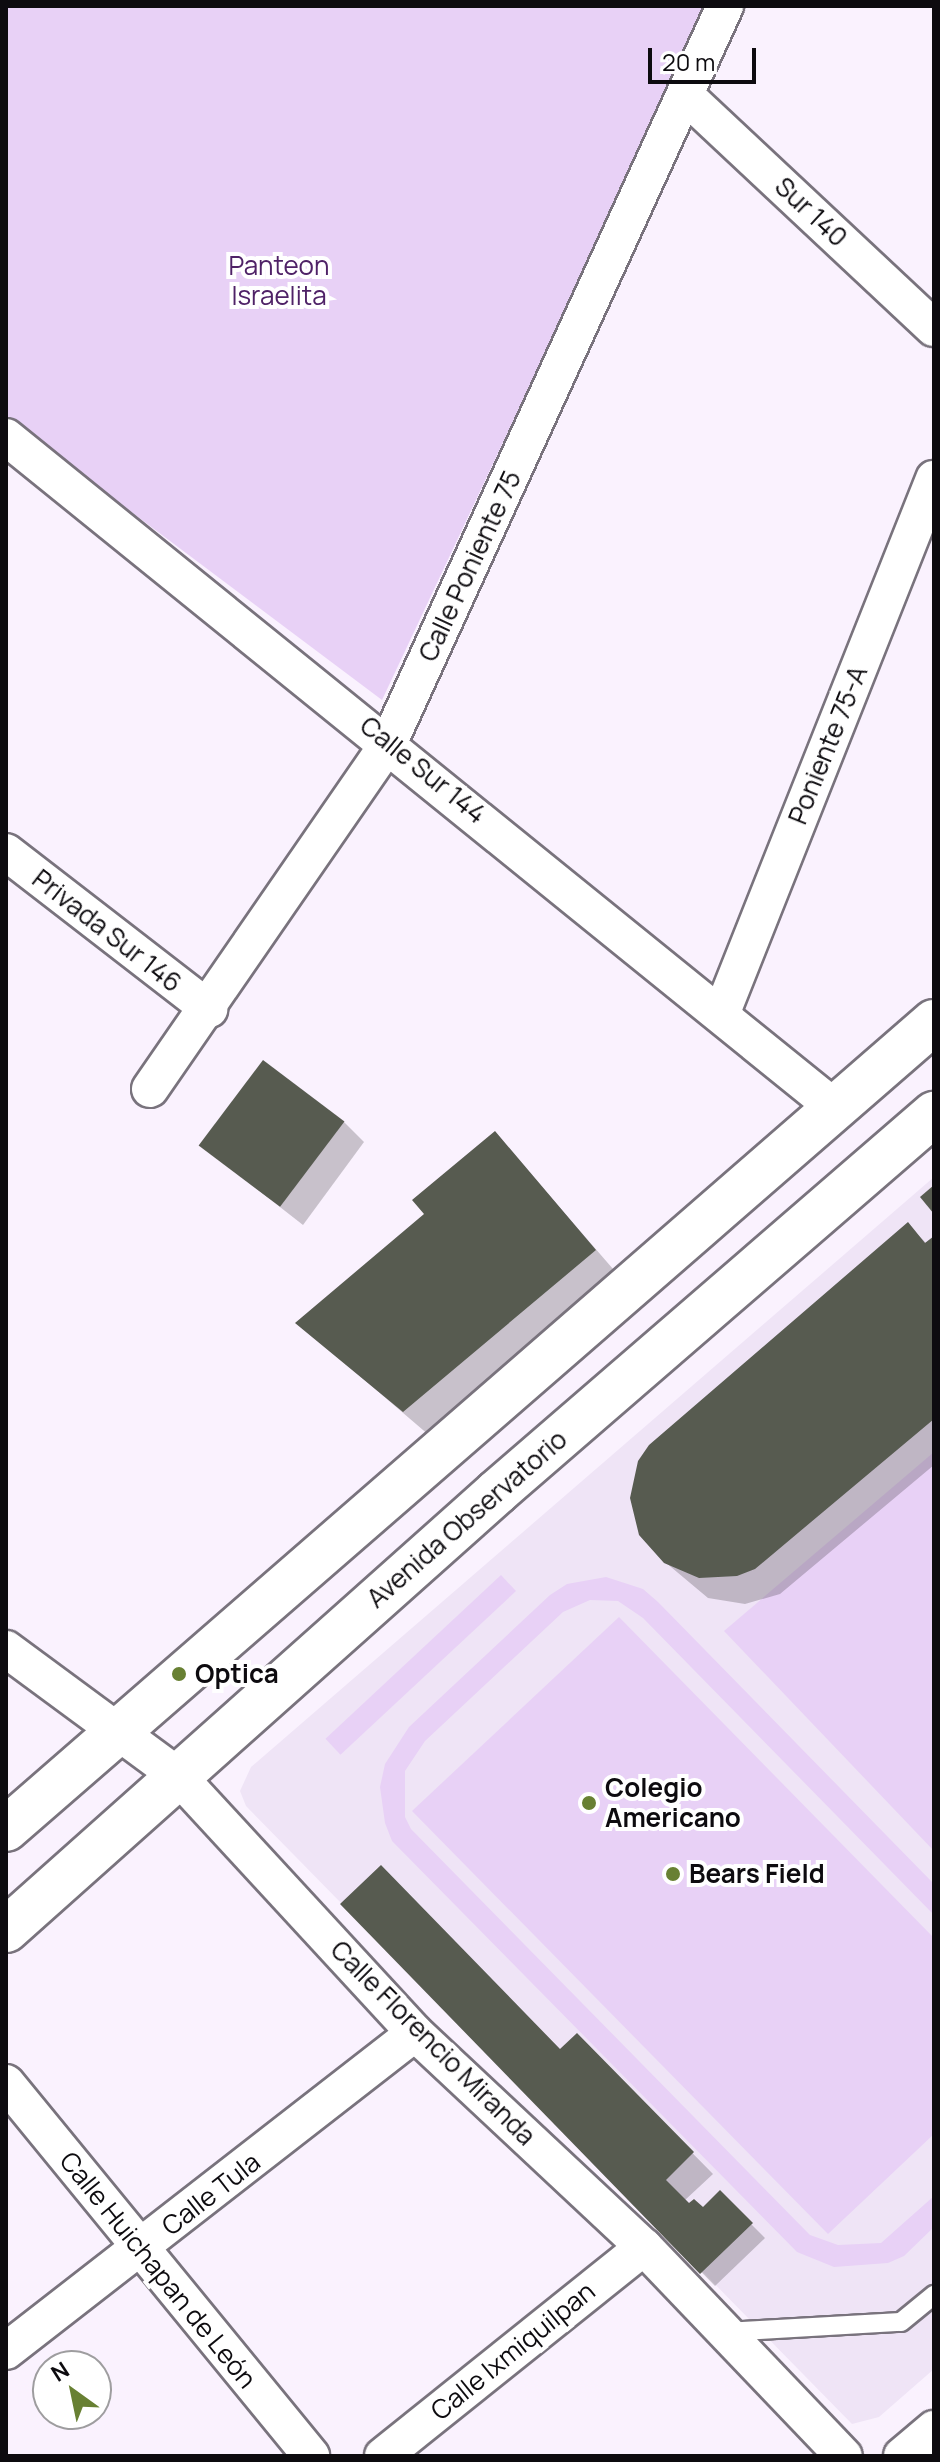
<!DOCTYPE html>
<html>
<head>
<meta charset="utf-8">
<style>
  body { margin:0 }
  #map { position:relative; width:940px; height:2462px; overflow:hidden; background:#faf2fe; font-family:Manrope,sans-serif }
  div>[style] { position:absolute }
  .built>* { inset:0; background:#efe4f6 }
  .green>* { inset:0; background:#e8d1f6; transform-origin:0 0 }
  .shadow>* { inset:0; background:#0003 }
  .building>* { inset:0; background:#575b50; transform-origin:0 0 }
  .roads { filter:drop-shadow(2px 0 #79737d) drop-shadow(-2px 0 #79737d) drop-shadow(0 2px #79737d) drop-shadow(0 -2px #79737d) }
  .service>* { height:18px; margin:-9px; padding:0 9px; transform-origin:9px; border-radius:9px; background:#fff }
  .minor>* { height:36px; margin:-18px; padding:0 18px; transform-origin:18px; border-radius:18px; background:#fff }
  .secondary>* { height:44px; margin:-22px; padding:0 22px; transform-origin:22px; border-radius:22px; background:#fff }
  .dots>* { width:22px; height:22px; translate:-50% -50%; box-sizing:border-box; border:4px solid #fff; border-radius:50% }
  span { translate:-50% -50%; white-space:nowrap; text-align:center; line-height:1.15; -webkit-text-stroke:8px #fff; paint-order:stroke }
  .street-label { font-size:26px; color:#0d0b0f }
  .park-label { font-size:26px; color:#4f2267 }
  .poi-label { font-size:26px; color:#0d0b0f; font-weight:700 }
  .left { translate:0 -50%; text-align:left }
  .frame { position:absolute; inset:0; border:8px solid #0d0b0f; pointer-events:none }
  .north { position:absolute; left:32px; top:2350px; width:80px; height:80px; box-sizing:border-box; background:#fff; border:2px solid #9e9d9f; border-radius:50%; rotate:327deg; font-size:22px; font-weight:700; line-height:32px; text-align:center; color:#0d0b0f }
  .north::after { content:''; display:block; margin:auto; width:28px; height:36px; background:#688033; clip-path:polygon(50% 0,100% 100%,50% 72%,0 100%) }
  .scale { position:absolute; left:648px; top:48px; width:108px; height:36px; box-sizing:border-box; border:4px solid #0d0b0f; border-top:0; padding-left:10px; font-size:24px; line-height:28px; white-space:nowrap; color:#0d0b0f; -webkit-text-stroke:6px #fff; paint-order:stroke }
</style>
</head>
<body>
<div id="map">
  <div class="built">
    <div style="clip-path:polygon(934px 1177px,934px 2369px,879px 2417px,852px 2424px,246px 1806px,240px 1791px,251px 1767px)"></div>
  </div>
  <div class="green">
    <div style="clip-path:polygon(6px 6px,708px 6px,382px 700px,6px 418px)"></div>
    <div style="clip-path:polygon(934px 1452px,934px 1851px,724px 1631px)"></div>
    <div style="left:501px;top:1575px;width:22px;height:240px;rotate:47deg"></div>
    <div style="clip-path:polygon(606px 1577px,643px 1589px,658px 1602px,934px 1884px,934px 1915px,643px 1618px,618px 1601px,590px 1600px,563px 1612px,425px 1741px,405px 1771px,405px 1817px,411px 1829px,810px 2235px,838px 2245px,881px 2243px,934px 2196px,934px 2227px,904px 2256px,888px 2263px,834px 2267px,797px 2252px,392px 1841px,385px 1823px,380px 1787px,385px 1764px,409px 1727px,550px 1595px,567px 1584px)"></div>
    <div style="clip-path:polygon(619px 1617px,934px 1938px,934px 2134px,828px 2234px,412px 1811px)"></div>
  </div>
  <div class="shadow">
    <div style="clip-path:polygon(344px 1122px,364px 1142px,303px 1225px,203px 1147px)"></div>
    <div style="clip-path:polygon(495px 1133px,620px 1277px,430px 1436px,298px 1323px,427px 1214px)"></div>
    <div style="clip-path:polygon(908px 1225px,927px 1244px,934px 1238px,934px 1465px,780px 1594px,745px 1604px,708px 1598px,665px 1562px)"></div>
    <div style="clip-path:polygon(343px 1904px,561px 2052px,577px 2036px,713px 2174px,684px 2201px,703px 2210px,720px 2193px,765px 2238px,715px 2286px)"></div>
  </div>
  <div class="building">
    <div style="left:263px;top:1060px;width:102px;height:107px;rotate:37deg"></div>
    <div style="clip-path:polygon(495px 1131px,596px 1250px,403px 1412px,295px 1323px,424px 1214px,412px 1200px)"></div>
    <div style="clip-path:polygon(934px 1185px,934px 1214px,920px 1197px)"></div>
    <div style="clip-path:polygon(908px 1222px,925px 1243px,934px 1236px,934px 1419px,755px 1569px,737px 1576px,699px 1578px,664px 1563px,639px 1535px,630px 1498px,638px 1461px,649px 1445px)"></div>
    <div style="clip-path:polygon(381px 1865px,560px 2049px,577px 2033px,694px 2152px,666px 2180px,689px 2203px,694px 2199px,703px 2207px,720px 2190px,753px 2223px,700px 2274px,340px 1904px)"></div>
  </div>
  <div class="roads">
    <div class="service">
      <div style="left:725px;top:2332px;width:176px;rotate:-3.3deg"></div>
      <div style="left:901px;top:2322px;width:43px;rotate:-39.3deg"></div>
    </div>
    <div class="minor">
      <div style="left:687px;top:97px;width:338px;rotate:43.1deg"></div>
      <div style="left:6px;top:437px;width:1067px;rotate:38.99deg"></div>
      <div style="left:6px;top:852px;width:257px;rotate:37.7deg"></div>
      <div style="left:722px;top:1012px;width:574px;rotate:-68.31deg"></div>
      <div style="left:150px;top:1089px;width:421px;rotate:-55.4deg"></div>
      <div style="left:389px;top:742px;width:809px;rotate:-65.46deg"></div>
      <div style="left:6px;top:1649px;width:212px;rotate:36.4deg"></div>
      <div style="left:177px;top:1775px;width:351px;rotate:47.3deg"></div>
      <div style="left:415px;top:2033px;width:313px;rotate:43.1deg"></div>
      <div style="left:644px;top:2247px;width:289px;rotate:46.3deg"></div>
      <div style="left:6px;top:2083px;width:482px;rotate:50.7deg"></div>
      <div style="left:6px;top:2351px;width:518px;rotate:-37.87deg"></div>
      <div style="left:383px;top:2456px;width:334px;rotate:-38.7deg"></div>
      <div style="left:902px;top:2456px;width:42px;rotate:-40.2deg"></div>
    </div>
    <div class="secondary">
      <div style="left:6px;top:1829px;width:1230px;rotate:-41.01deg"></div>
      <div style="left:6px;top:1930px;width:658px;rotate:-41.73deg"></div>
      <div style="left:497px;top:1492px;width:578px;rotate:-40.86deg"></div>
    </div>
  </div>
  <div class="dots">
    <div style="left:179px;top:1674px;background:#688033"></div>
    <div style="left:589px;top:1803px;background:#688033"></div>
    <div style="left:673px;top:1874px;background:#688033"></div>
  </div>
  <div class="street-label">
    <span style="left:811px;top:212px;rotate:43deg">Sur 140</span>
    <span style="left:470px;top:566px;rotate:-65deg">Calle Poniente 75</span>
    <span style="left:828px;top:745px;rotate:-68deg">Poniente 75-A</span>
    <span style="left:423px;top:770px;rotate:39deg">Calle Sur 144</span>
    <span style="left:107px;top:931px;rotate:38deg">Privada Sur 146</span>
    <span style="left:467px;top:1519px;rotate:-41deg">Avenida Observatorio</span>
    <span style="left:433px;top:2043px;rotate:45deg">Calle Florencio Miranda</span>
    <span style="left:211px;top:2194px;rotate:-38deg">Calle Tula</span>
    <span style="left:158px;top:2270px;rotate:51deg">Calle Huichapan de León</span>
    <span style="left:513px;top:2351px;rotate:-39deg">Calle Ixmiquilpan</span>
  </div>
  <div class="park-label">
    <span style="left:279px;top:281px">Panteon<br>Israelita</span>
  </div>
  <div class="poi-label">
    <span class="left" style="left:195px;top:1674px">Optica</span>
    <span class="left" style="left:605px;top:1803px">Colegio<br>Americano</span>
    <span class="left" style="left:689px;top:1874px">Bears Field</span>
  </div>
  <div class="frame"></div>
  <div class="north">N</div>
  <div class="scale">20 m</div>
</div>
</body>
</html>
